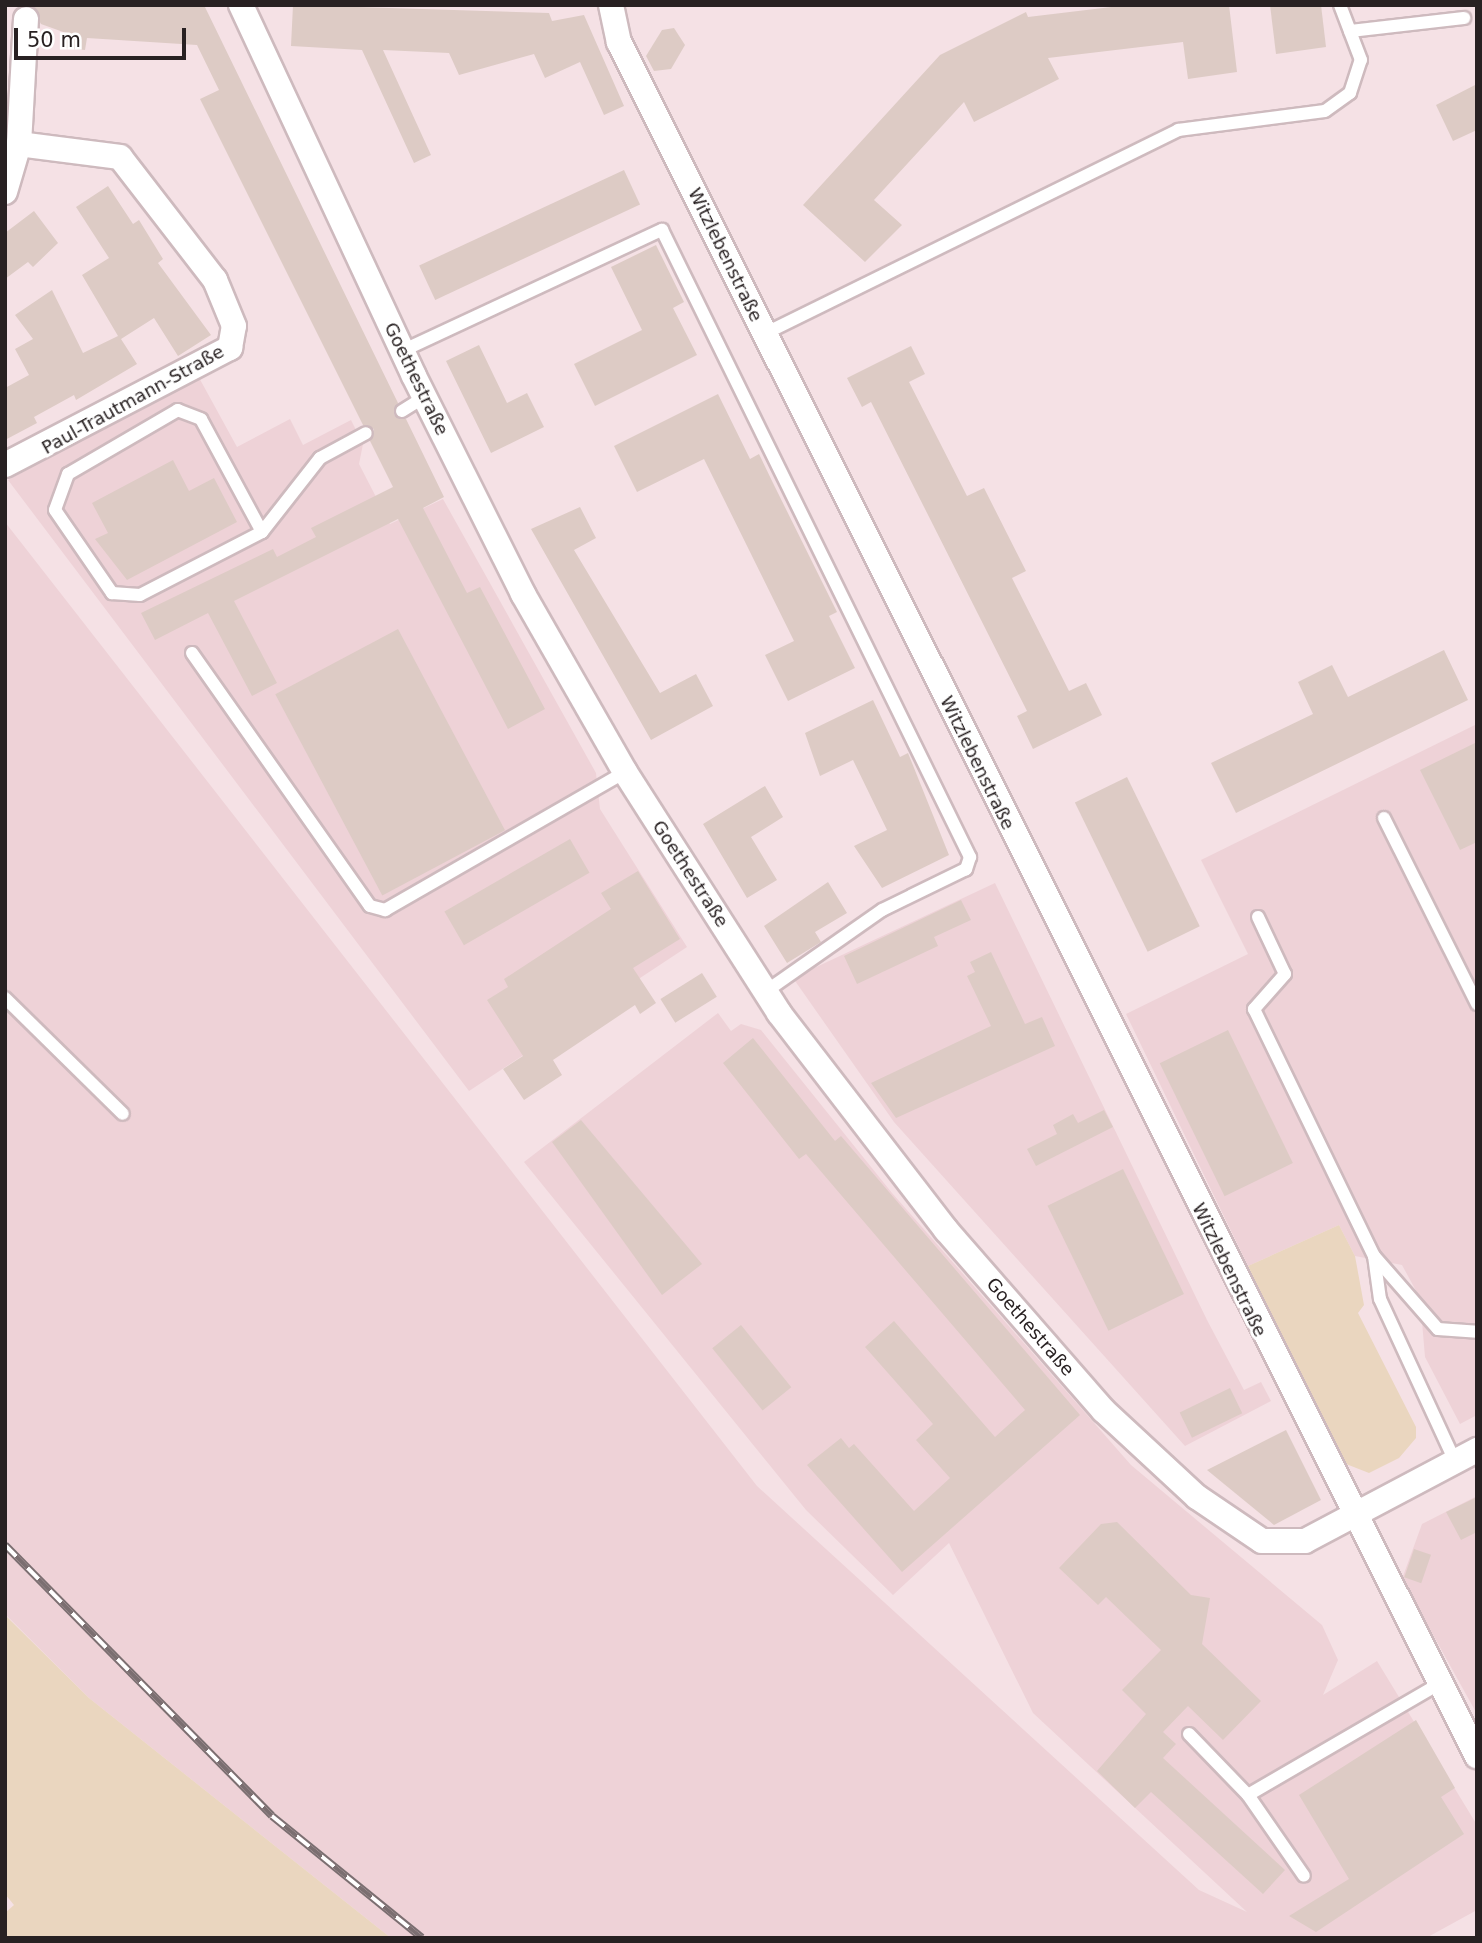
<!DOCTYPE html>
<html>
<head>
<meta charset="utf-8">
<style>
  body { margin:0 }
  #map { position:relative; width:1482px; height:1943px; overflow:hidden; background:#f5e1e5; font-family:"DejaVu Sans",sans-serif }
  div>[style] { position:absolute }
  .built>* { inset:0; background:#eed2d7 }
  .green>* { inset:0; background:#ead6bf }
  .building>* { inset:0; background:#ddcbc5; transform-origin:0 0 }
  .roads { filter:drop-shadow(2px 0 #cebabe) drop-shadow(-2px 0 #cebabe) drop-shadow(0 2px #cebabe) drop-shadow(0 -2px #cebabe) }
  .service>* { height:12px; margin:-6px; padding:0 6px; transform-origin:6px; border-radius:6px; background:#fff }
  .minor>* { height:24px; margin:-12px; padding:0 12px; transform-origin:12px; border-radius:12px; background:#fff }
  .rail>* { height:8px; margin-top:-4px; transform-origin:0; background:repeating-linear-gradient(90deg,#fff 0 16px,#7b6f71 0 32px); box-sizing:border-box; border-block:2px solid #7b6f71 }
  span { translate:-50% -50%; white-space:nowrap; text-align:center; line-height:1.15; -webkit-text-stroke:6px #fff; paint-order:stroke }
  .street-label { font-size:18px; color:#282122 }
  .frame { position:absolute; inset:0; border:7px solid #282122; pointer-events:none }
  .scale { position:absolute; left:14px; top:28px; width:172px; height:32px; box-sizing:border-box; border:4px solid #282122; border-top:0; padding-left:9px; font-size:21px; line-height:24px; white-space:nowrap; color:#282122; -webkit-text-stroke:5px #fff; paint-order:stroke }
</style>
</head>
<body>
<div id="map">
  <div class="built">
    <div style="clip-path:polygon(197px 374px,237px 447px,290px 419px,303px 445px,351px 420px,363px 444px,359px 464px,390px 524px,443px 499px,596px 773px,600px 809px,687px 947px,469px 1091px,8px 480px)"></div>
    <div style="clip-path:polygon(5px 522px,757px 1486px,1199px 1890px,1247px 1912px,1033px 1713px,949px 1543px,893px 1595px,806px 1510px,524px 1162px,718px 1013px,731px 1031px,741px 1024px,761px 1030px,892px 1193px,1131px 1465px,1322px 1625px,1338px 1660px,1323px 1695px,1377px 1661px,1477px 1825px,1477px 1910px,1426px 1938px,391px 1938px,89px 1698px,5px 1614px)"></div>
    <div style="clip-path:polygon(1477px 724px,1477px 1415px,1460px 1424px,1425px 1357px,1420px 1298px,1402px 1265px,1355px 1256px,1339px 1225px,1248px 1266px,1126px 1014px,1248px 954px,1201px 860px)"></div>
    <div style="clip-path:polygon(995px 883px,1207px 1320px,1244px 1390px,1261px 1382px,1271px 1401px,1185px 1446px,894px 1122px,793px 978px)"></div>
    <div style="clip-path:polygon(1477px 1496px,1477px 1714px,1402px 1579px,1422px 1524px)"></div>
  </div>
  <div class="green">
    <div style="clip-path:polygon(1339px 1225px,1355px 1256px,1364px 1305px,1358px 1313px,1416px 1427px,1416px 1438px,1399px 1458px,1369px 1473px,1341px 1462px,1248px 1266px)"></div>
    <div style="clip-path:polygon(5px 1615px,89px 1698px,391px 1938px,5px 1938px,5px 1913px,14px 1905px,5px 1894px)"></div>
  </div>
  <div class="building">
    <div style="clip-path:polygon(30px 5px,204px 5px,398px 403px,394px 415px,406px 419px,444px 497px,423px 508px,467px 593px,480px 587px,545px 709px,508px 729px,398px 519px,234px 601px,277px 683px,252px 696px,208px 613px,155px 640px,141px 613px,273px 549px,277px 557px,316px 537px,311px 528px,393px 487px,370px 441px,374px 429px,363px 425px,200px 99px,219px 90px,197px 45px,87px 38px,85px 50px,64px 48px,66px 33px,41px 24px)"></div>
    <div style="clip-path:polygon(293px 5px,549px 13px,552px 21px,584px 15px,624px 106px,604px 115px,580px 62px,545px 78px,534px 54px,459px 75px,449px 53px,383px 50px,431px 155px,414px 163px,362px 50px,291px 46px)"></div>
    <div style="clip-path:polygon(1128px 5px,1229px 5px,1237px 72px,1188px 79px,1183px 42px,1048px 58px,1059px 79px,974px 122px,964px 102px,874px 200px,902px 225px,865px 262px,803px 205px,940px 55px,1026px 12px,1028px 17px)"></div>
    <div style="clip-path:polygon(1270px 5px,1321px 5px,1326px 47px,1276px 54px)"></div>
    <div style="clip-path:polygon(674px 28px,685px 45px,671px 69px,654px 71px,646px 56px,662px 30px)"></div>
    <div style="clip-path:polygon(1477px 84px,1477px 130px,1453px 141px,1436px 105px)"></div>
    <div style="left:624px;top:170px;width:38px;height:226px;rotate:65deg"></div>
    <div style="clip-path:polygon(108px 186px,133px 224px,139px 220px,163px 259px,158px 263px,211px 335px,178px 356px,154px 318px,121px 339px,137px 364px,76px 400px,74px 395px,34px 417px,37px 423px,5px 440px,5px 388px,29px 375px,15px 349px,33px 339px,15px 315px,52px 290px,83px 353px,118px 336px,82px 275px,109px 258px,76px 207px)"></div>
    <div style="clip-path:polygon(34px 211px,58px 243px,33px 267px,28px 262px,5px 279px,5px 233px)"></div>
    <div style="clip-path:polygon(656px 245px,684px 302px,673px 308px,697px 355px,595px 406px,574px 364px,642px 330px,611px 267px)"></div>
    <div style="clip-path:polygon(479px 345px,507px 403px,527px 393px,544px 427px,491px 453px,446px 361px)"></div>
    <div style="clip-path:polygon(911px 346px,925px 374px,909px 382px,967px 496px,984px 488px,1026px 571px,1012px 578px,1069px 691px,1086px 683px,1102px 715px,1033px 749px,1017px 716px,1027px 711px,871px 402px,862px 407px,847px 378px)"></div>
    <div style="clip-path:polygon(718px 394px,750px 459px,759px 454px,773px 483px,837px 612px,829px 616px,855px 668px,788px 701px,765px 655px,794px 641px,704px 459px,637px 492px,614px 446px)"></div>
    <div style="clip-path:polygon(173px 460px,189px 491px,214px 478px,237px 522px,127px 580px,95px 539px,108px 533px,92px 503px)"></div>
    <div style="clip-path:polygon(580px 507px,596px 538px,574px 550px,660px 693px,696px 674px,713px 706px,651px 740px,531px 529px)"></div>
    <div style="left:398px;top:629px;width:228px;height:139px;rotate:62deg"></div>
    <div style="clip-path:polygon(1444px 650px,1468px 700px,1236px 813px,1211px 763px,1313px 714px,1298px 682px,1332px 665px,1348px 697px)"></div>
    <div style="clip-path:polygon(873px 700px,900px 757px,908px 753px,949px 855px,882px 888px,854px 846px,887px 830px,853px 760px,820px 776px,805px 733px)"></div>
    <div style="clip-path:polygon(1477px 742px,1477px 842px,1460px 850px,1420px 770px)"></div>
    <div style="left:1127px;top:777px;width:166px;height:58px;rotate:64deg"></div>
    <div style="clip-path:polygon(765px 786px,783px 817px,751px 837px,777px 880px,747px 898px,703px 824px)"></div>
    <div style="left:570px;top:839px;width:39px;height:145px;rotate:60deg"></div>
    <div style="clip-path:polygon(638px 871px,680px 939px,633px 968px,656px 1003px,640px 1014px,635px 1005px,553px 1060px,562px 1075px,524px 1100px,503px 1069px,523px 1056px,487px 1000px,508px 987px,504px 979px,611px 909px,601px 893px)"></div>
    <div style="clip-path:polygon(828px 882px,847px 913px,815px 932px,821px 942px,787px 963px,764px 926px)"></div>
    <div style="clip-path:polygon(961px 900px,971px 920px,934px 937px,938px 946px,857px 984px,844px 956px)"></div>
    <div style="clip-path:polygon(991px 952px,1025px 1024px,1042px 1017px,1055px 1046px,896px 1118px,871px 1083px,991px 1026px,967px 976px,975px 972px,970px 962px)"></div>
    <div style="left:702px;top:973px;width:28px;height:49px;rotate:58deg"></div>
    <div style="left:1228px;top:1030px;width:148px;height:76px;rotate:64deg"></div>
    <div style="clip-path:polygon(753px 1038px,835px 1141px,841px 1136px,1080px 1415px,902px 1572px,807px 1465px,841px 1438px,849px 1448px,854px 1444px,914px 1511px,950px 1478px,916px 1440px,933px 1424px,865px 1347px,894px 1321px,995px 1437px,1025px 1410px,806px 1154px,799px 1159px,723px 1063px)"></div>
    <div style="clip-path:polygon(1104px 1110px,1113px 1127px,1036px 1166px,1027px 1149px,1057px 1134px,1053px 1125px,1073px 1114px,1078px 1123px)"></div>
    <div style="clip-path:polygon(581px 1120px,702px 1264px,662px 1295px,552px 1142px)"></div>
    <div style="left:1123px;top:1169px;width:139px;height:84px;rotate:64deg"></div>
    <div style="left:741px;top:1325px;width:80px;height:37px;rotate:51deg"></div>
    <div style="left:1230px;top:1388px;width:28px;height:56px;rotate:64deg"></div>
    <div style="clip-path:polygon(1286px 1430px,1321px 1500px,1274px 1525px,1207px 1470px)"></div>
    <div style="clip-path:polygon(1477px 1497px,1477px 1532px,1461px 1540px,1446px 1512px)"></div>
    <div style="clip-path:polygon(1117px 1522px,1191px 1595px,1210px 1598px,1202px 1644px,1261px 1701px,1223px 1740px,1188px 1706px,1163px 1732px,1176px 1744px,1163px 1758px,1285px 1870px,1263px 1894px,1151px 1792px,1135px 1808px,1097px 1771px,1146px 1714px,1122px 1690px,1161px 1650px,1106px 1597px,1098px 1605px,1059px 1568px,1101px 1524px)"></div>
    <div style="left:1414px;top:1549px;width:18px;height:30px;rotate:19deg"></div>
    <div style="clip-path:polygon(1416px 1720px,1455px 1788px,1441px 1797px,1464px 1834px,1316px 1932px,1289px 1916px,1349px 1879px,1299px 1795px)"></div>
  </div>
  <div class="roads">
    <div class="service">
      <div style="left:1350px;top:31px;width:115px;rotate:-6.5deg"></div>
      <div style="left:764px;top:334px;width:462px;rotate:-26.2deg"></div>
      <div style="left:1178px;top:130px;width:148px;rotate:-7.4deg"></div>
      <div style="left:1325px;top:111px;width:31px;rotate:-36deg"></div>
      <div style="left:1350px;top:93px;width:35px;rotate:-72deg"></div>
      <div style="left:1361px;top:60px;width:59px;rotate:-110.9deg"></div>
      <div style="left:402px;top:351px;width:287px;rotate:-25deg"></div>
      <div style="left:662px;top:230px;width:699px;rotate:63.84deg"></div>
      <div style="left:970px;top:857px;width:13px;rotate:108deg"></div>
      <div style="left:966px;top:869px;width:93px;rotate:154deg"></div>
      <div style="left:882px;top:910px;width:143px;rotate:145deg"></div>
      <div style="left:402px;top:411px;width:26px;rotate:-32deg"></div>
      <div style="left:262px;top:532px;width:128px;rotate:-118.4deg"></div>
      <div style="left:201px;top:419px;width:25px;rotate:-159deg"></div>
      <div style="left:178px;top:410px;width:127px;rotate:149.8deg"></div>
      <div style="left:68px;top:474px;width:38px;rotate:110deg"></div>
      <div style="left:55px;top:510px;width:101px;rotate:55.5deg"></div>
      <div style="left:112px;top:593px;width:28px;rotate:4deg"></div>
      <div style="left:140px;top:595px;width:137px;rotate:-27.3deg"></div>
      <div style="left:262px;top:532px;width:94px;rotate:-51.9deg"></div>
      <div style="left:320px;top:458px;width:52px;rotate:-28.5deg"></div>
      <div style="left:192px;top:653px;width:309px;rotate:54.9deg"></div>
      <div style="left:370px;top:906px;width:16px;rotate:15deg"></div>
      <div style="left:385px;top:910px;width:277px;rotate:-29.9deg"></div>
      <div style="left:1384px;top:818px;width:208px;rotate:63.4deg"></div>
      <div style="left:1258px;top:917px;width:63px;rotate:64.7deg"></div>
      <div style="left:1285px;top:974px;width:47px;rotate:131.5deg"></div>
      <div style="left:1254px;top:1009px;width:275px;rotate:64.1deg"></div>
      <div style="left:1374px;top:1256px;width:97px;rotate:48.8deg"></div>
      <div style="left:1438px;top:1329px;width:39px;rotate:4deg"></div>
      <div style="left:5px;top:998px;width:165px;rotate:44.5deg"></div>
      <div style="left:1374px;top:1256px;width:43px;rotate:82.1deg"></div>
      <div style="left:1380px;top:1299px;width:179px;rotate:65.2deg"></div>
      <div style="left:1189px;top:1734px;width:85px;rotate:46deg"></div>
      <div style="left:1248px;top:1795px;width:98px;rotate:55.3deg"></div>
      <div style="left:1248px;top:1795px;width:221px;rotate:-30.2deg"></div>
    </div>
    <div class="minor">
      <div style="left:241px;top:5px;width:409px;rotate:65deg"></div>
      <div style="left:414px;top:376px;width:244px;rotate:63.4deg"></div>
      <div style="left:523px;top:594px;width:205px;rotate:60.2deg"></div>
      <div style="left:625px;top:772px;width:286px;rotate:57.4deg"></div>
      <div style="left:779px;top:1013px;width:274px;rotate:52.4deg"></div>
      <div style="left:946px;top:1230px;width:239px;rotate:48.9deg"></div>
      <div style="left:1103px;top:1410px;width:128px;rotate:42.8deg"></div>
      <div style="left:1197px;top:1497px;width:78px;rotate:34.1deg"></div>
      <div style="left:1262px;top:1541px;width:43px"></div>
      <div style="left:1305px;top:1541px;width:195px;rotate:-27.9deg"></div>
      <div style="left:611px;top:5px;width:38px;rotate:78deg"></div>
      <div style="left:619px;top:42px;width:1917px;rotate:63.41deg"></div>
      <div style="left:5px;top:192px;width:50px;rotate:-73.7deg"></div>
      <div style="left:19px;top:144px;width:125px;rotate:-86.8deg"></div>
      <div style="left:5px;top:465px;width:254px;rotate:-27.5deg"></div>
      <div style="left:230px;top:348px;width:22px;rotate:-80deg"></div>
      <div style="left:234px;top:326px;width:50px;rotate:-112.4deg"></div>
      <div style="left:215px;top:280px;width:155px;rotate:-127.7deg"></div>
      <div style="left:120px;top:157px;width:102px;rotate:-172.7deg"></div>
    </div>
  </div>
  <div class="rail">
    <div style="left:5px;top:1545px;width:380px;rotate:45.4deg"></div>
    <div style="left:272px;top:1816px;width:193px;rotate:39.1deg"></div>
  </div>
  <div class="street-label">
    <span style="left:725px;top:255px;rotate:64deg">Witzlebenstraße</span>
    <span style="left:416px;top:379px;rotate:64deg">Goethestraße</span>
    <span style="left:133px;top:400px;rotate:-29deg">Paul-Trautmann-Straße</span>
    <span style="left:977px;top:763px;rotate:64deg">Witzlebenstraße</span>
    <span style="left:690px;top:874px;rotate:57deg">Goethestraße</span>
    <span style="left:1229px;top:1270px;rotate:64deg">Witzlebenstraße</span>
    <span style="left:1030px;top:1327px;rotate:49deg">Goethestraße</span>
  </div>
  <div class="frame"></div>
  <div class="scale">50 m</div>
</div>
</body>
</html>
